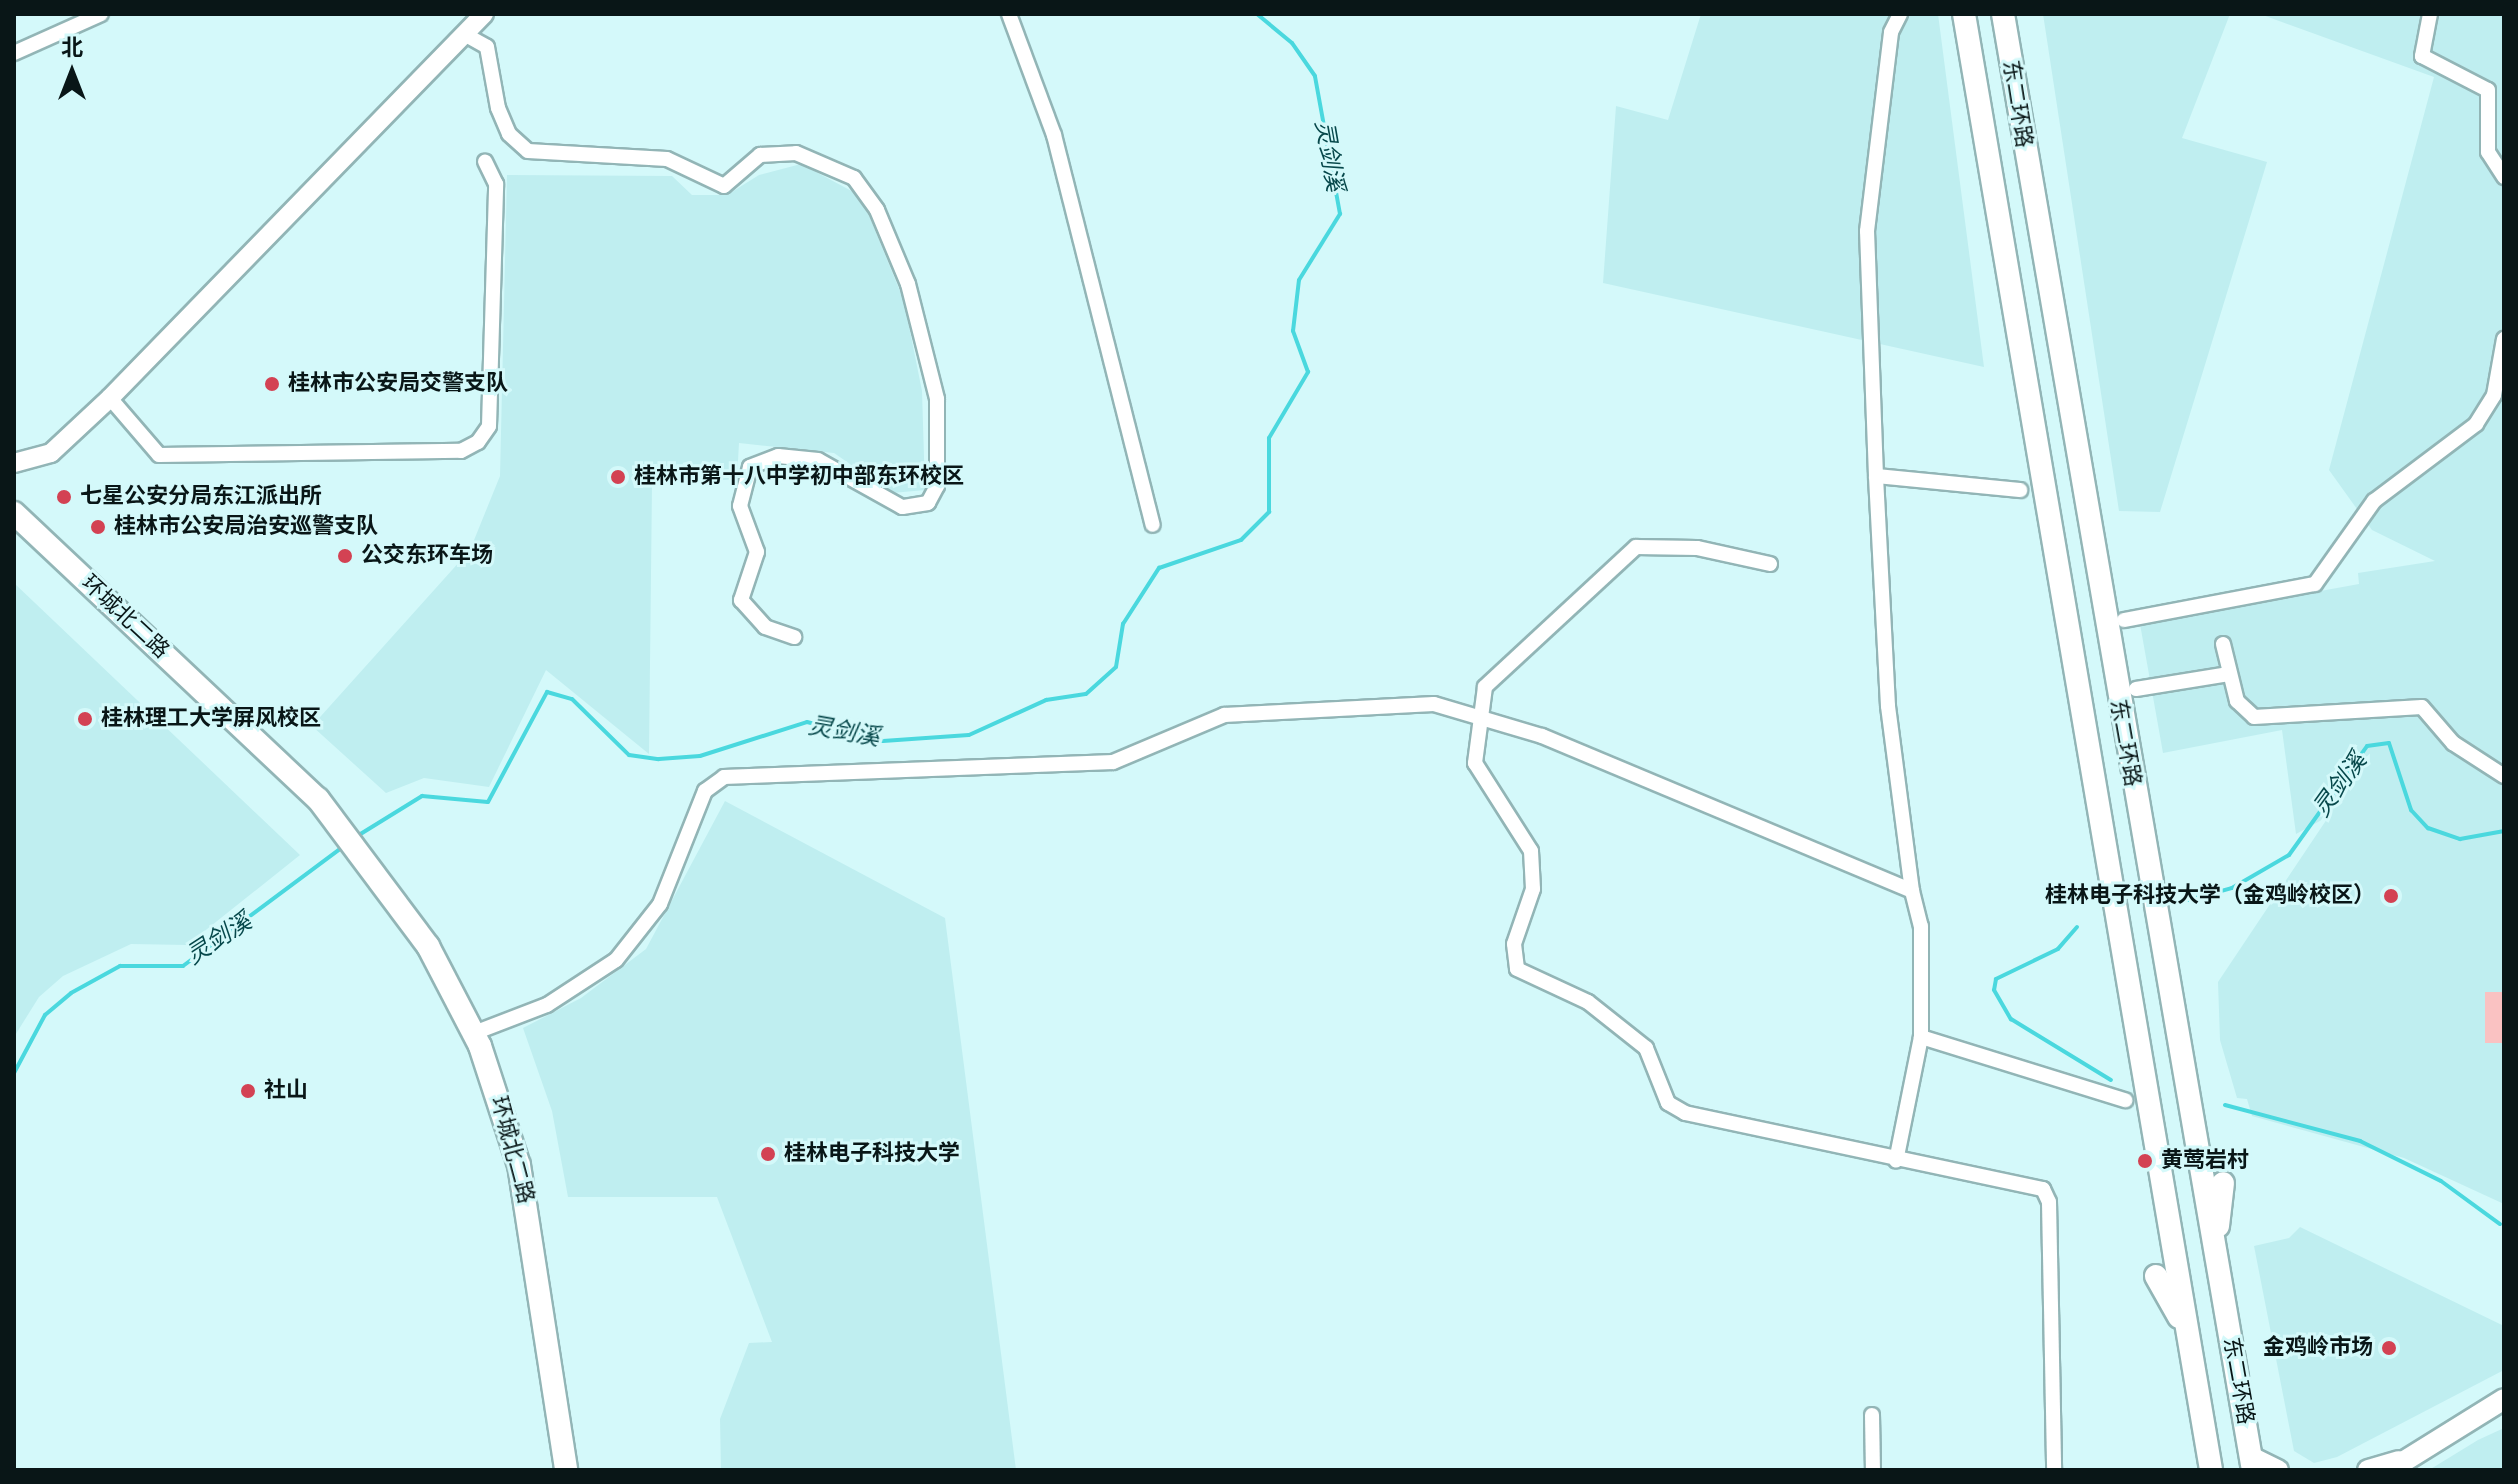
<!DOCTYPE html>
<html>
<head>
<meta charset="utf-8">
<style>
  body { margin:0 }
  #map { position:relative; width:2518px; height:1484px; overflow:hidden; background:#d4f9fa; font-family:"Varela Round","Noto Sans SC",sans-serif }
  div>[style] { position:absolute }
  .built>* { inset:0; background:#bfeef0 }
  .green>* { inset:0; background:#fac2c2; transform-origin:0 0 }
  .stream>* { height:4px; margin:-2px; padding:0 2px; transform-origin:2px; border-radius:2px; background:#4ad8de }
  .roads { filter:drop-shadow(2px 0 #92b5b6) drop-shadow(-2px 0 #92b5b6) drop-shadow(0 2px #92b5b6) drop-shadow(0 -2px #92b5b6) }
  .minor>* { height:14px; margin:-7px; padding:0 7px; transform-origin:7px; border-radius:7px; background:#fff }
  .tertiary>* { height:18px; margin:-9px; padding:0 9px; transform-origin:9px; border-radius:9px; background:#fff }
  .secondary>* { height:20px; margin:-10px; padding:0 10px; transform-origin:10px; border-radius:10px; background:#fff }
  .primary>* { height:22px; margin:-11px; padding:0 11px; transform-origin:11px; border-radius:11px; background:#fff }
  .dots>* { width:22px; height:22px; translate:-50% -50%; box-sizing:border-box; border:4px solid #d4f9fa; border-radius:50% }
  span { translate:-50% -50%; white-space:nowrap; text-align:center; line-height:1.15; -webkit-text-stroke:6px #d4f9fa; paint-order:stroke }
  .street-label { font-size:22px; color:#091617 }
  .poi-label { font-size:22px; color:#091617; font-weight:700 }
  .left { translate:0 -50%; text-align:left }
  .right { translate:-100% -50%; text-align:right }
  .water-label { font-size:24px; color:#07484b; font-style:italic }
  .frame { position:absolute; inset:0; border:16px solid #091617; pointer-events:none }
  .north { position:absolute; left:32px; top:32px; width:80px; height:80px; -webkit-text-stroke:6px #d4f9fa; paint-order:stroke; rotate:0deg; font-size:22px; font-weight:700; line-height:32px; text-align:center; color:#091617 }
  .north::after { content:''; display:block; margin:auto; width:28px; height:36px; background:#091617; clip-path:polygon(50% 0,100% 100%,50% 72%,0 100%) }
</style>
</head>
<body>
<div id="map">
  <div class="built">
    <div style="clip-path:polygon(1701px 14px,1938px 14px,1984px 367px,1603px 283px,1616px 106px,1668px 120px)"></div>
    <div style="clip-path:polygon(2043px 14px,2230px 14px,2182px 138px,2267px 162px,2160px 512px,2119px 511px)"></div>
    <div style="clip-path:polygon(2260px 14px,2504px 14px,2504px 1204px,2404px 1158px,2252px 1116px,2247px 1099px,2237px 1098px,2220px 1040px,2218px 982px,2329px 816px,2296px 834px,2282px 730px,2163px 753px,2140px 624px,2359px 584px,2358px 573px,2435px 561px,2372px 530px,2329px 470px,2434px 77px)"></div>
    <div style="clip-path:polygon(801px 164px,861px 196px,904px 301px,922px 391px,925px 490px,892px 493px,834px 453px,739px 443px,737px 479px,652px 485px,649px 754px,546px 670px,489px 787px,424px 778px,386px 793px,312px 726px,470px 550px,500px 476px,507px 175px,672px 176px,692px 195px,727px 195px,759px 175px)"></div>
    <div style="clip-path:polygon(14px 583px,300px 855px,187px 945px,131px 944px,63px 976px,39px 997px,14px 1037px)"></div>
    <div style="clip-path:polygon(725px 801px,945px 918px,1016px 1470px,721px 1470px,720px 1419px,749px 1343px,772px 1342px,717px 1197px,568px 1197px,552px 1111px,523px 1028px,581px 998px,646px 949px)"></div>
    <div style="clip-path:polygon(2300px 1227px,2504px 1326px,2504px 1370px,2337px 1457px,2314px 1463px,2294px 1451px,2254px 1246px,2289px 1238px)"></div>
    <div style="clip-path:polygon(2504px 1428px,2504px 1470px,2429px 1470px,2478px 1440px)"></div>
  </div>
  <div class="green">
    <div style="left:2485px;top:992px;width:19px;height:51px"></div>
  </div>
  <div class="stream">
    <div style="left:354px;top:838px;width:80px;rotate:-31.7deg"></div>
    <div style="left:422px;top:796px;width:66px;rotate:5.2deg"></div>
    <div style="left:488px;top:802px;width:125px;rotate:-61.8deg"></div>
    <div style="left:547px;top:692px;width:26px;rotate:16deg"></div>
    <div style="left:572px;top:699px;width:80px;rotate:44.5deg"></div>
    <div style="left:629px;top:755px;width:30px;rotate:8deg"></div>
    <div style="left:659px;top:759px;width:41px;rotate:-4.2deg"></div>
    <div style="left:700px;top:756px;width:112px;rotate:-17.6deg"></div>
    <div style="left:807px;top:722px;width:78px;rotate:14deg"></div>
    <div style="left:883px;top:741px;width:86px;rotate:-4deg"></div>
    <div style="left:969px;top:735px;width:85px;rotate:-24.4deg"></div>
    <div style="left:1046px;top:700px;width:40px;rotate:-8.5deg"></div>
    <div style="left:1086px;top:694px;width:40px;rotate:-42deg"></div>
    <div style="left:1116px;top:667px;width:44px;rotate:-80.8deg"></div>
    <div style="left:1123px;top:624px;width:67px;rotate:-57.3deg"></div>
    <div style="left:1159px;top:568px;width:87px;rotate:-18.9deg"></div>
    <div style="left:1241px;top:540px;width:40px;rotate:-45deg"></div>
    <div style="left:1269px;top:512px;width:74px;rotate:-90deg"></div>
    <div style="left:1269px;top:438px;width:77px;rotate:-59.4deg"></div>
    <div style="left:1308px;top:372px;width:44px;rotate:-110.1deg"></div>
    <div style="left:1293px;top:331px;width:51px;rotate:-83.3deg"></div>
    <div style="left:1299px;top:280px;width:78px;rotate:-58.2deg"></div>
    <div style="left:1340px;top:214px;width:140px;rotate:-100.3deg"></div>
    <div style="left:1315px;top:76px;width:40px;rotate:-124.9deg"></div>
    <div style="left:1292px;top:43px;width:45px;rotate:-140.4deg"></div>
    <div style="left:2189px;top:900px;width:45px;rotate:-15.6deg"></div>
    <div style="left:2232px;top:888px;width:66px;rotate:-30.1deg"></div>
    <div style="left:2289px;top:855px;width:134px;rotate:-54.4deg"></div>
    <div style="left:2367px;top:746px;width:22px;rotate:-8deg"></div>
    <div style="left:2389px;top:743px;width:71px;rotate:71.8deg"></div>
    <div style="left:2411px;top:810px;width:25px;rotate:47deg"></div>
    <div style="left:2428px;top:828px;width:34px;rotate:19deg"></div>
    <div style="left:2460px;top:839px;width:45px;rotate:-10.3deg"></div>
    <div style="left:2077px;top:927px;width:29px;rotate:131deg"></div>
    <div style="left:2058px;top:949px;width:69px;rotate:154.2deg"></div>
    <div style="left:1996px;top:979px;width:11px;rotate:100deg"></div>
    <div style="left:1994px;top:990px;width:34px;rotate:60deg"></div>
    <div style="left:2011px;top:1019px;width:117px;rotate:31.4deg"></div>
    <div style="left:14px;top:1073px;width:66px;rotate:-61.9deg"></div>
    <div style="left:45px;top:1015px;width:34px;rotate:-40deg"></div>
    <div style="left:71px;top:993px;width:56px;rotate:-28.9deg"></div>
    <div style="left:120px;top:966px;width:63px"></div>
    <div style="left:183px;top:966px;width:201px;rotate:-36.7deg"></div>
    <div style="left:2225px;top:1105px;width:140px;rotate:14.9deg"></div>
    <div style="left:2360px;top:1141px;width:90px;rotate:26.3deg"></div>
    <div style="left:2441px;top:1181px;width:73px;rotate:36.1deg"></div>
  </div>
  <div class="roads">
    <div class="minor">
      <div style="left:1009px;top:14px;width:129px;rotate:69.6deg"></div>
      <div style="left:1054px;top:135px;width:402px;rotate:75.8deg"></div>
      <div style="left:2430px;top:14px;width:43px;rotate:100.8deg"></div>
      <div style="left:2422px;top:56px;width:74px;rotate:27.3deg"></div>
      <div style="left:2488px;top:90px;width:62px;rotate:90deg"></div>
      <div style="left:2488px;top:152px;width:30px;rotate:57deg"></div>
      <div style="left:464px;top:34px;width:26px;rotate:29deg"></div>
      <div style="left:487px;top:47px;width:62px;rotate:79.8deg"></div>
      <div style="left:498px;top:108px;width:28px;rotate:67deg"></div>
      <div style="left:509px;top:134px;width:25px;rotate:42deg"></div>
      <div style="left:528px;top:151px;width:139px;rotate:3.3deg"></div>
      <div style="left:667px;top:159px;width:63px;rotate:25.3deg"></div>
      <div style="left:724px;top:186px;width:48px;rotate:-40.7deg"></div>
      <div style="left:760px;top:155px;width:36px;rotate:-3deg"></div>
      <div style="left:796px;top:153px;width:63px;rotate:23.3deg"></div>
      <div style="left:854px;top:178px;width:39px;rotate:54deg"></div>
      <div style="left:877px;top:210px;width:80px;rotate:67.3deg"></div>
      <div style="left:908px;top:284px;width:119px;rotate:75.8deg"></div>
      <div style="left:937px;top:399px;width:87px;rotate:90deg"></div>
      <div style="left:937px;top:486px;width:19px;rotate:118deg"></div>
      <div style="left:928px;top:503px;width:26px;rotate:171deg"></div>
      <div style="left:902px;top:507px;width:96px;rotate:-150.8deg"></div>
      <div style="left:818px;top:460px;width:40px;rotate:-174.3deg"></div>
      <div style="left:778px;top:456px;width:30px;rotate:159deg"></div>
      <div style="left:750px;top:467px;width:40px;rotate:104.4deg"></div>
      <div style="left:740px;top:506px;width:49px;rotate:69.7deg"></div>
      <div style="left:757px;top:552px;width:51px;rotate:108.4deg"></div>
      <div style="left:741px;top:600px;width:36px;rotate:48deg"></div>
      <div style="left:765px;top:627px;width:31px;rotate:19deg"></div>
      <div style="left:14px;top:53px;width:95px;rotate:-24.1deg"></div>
      <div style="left:110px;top:398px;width:75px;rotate:49.3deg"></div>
      <div style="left:159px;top:455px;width:302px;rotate:-0.8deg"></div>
      <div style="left:461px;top:451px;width:19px;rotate:-28deg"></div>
      <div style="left:478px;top:442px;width:19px;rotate:-55deg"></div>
      <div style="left:489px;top:426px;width:242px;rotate:-88.3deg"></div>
      <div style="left:496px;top:184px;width:25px;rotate:-116deg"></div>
      <div style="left:1876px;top:476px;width:245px;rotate:-92.1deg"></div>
      <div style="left:1867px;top:231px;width:200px;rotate:-83.1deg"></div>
      <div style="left:1891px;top:32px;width:20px;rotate:-63deg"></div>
      <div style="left:1770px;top:564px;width:75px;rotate:-167.6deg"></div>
      <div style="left:1697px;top:548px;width:61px;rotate:-179.1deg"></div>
      <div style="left:1636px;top:547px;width:206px;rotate:137.2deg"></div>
      <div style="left:1485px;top:687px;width:77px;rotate:97.5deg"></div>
      <div style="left:1475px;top:763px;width:104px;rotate:57.5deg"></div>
      <div style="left:1531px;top:851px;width:38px;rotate:87deg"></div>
      <div style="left:1533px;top:889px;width:58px;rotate:109.1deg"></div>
      <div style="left:1514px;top:944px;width:25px;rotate:83deg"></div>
      <div style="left:1517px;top:969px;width:78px;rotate:24.9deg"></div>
      <div style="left:1588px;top:1002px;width:74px;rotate:38.4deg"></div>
      <div style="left:1646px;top:1048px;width:59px;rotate:68.2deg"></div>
      <div style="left:1668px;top:1103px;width:20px;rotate:30deg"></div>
      <div style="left:1685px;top:1113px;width:366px;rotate:12deg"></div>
      <div style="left:2043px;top:1189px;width:14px;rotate:65deg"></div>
      <div style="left:2049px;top:1202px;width:268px;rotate:88.9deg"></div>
      <div style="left:2124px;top:620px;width:194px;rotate:-10.7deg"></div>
      <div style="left:2315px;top:584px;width:102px;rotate:-54.6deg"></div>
      <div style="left:2374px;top:501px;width:128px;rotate:-37deg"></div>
      <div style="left:2476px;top:424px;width:34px;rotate:-58deg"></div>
      <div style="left:2494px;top:395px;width:57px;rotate:-79.9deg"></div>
      <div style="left:2223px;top:644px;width:59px;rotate:76.2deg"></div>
      <div style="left:2237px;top:701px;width:23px;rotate:43deg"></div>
      <div style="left:2254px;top:717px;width:168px;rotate:-3.4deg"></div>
      <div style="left:2422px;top:707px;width:48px;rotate:49.3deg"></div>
      <div style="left:2453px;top:743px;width:61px;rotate:32.9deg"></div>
      <div style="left:2136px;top:689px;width:94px;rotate:-9.2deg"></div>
      <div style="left:1912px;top:891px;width:187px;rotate:-97.4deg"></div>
      <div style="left:1888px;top:706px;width:230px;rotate:-93deg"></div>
      <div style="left:1876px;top:476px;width:145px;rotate:5.6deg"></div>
      <div style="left:474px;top:1033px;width:78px;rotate:-21deg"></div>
      <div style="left:547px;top:1005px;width:82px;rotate:-33.1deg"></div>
      <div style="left:616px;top:960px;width:71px;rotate:-51.8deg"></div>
      <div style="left:660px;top:904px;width:122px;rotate:-68.3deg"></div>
      <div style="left:705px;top:791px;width:24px;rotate:-36deg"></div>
      <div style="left:724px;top:777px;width:389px;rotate:-2.2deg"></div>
      <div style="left:1113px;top:762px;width:121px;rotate:-22.9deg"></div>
      <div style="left:1224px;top:715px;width:210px;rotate:-3deg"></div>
      <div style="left:1434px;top:704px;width:113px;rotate:16.5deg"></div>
      <div style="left:1542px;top:736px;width:401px;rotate:22.7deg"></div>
      <div style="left:1912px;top:891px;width:36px;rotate:76deg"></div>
      <div style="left:1921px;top:926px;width:111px;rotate:90deg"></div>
      <div style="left:1921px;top:1037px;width:126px;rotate:101.4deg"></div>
      <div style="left:1921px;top:1037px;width:214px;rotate:17.2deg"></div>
      <div style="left:1872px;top:1415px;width:55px;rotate:89deg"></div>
    </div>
    <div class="tertiary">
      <div style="left:14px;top:463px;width:38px;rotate:-15deg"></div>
      <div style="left:51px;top:453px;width:81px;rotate:-43deg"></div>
      <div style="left:110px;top:398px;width:536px;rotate:-45.76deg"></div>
    </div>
    <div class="secondary">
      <div style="left:2251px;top:1457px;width:30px;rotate:26deg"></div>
      <div style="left:2368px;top:1470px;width:32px;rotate:-16deg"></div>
      <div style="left:2390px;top:1470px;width:134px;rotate:-31.9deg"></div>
    </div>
    <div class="primary">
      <div style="left:1964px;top:14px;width:1477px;rotate:80.37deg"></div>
      <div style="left:2003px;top:14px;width:1477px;rotate:80.26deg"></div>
      <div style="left:14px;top:513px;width:417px;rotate:43.3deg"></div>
      <div style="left:318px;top:799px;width:184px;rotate:53.2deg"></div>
      <div style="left:428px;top:946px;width:113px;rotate:62.5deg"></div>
      <div style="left:480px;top:1046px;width:125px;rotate:71.9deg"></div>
      <div style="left:519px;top:1165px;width:309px;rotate:81.2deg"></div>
      <div style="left:2218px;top:1226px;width:43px;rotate:-83.4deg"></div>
      <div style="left:2156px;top:1276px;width:47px;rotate:60.7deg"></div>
    </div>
  </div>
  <div class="dots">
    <div style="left:272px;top:384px;background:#d34253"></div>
    <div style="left:618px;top:477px;background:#d34253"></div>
    <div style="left:64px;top:497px;background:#d34253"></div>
    <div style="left:98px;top:527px;background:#d34253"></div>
    <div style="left:345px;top:556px;background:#d34253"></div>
    <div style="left:85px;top:719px;background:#d34253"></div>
    <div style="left:2391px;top:896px;background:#d34253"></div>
    <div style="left:248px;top:1091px;background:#d34253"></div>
    <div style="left:768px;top:1154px;background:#d34253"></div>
    <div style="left:2145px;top:1161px;background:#d34253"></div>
    <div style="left:2389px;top:1348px;background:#d34253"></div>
  </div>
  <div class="street-label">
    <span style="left:2017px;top:104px;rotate:81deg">东二环路</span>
    <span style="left:125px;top:617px;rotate:43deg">环城北二路</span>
    <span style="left:2125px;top:743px;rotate:80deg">东二环路</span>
    <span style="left:512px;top:1150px;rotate:75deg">环城北二路</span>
    <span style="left:2238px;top:1381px;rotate:80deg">东二环路</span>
  </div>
  <div class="poi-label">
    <span class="left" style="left:288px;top:384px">桂林市公安局交警支队</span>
    <span class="left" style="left:634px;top:477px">桂林市第十八中学初中部东环校区</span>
    <span class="left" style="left:80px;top:497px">七星公安分局东江派出所</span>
    <span class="left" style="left:114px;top:527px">桂林市公安局治安巡警支队</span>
    <span class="left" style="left:361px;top:556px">公交东环车场</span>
    <span class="left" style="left:101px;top:719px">桂林理工大学屏风校区</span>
    <span class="right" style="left:2375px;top:896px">桂林电子科技大学（金鸡岭校区）</span>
    <span class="left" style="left:264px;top:1091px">社山</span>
    <span class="left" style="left:784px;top:1154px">桂林电子科技大学</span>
    <span class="left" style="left:2161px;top:1161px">黄莺岩村</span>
    <span class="right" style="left:2373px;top:1348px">金鸡岭市场</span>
  </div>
  <div class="water-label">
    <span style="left:1329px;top:156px;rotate:80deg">灵剑溪</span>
    <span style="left:844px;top:732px;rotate:10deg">灵剑溪</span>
    <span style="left:2340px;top:785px;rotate:-54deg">灵剑溪</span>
    <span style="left:219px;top:939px;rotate:-33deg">灵剑溪</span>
  </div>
  <div class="frame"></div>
  <div class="north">北</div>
</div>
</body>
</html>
